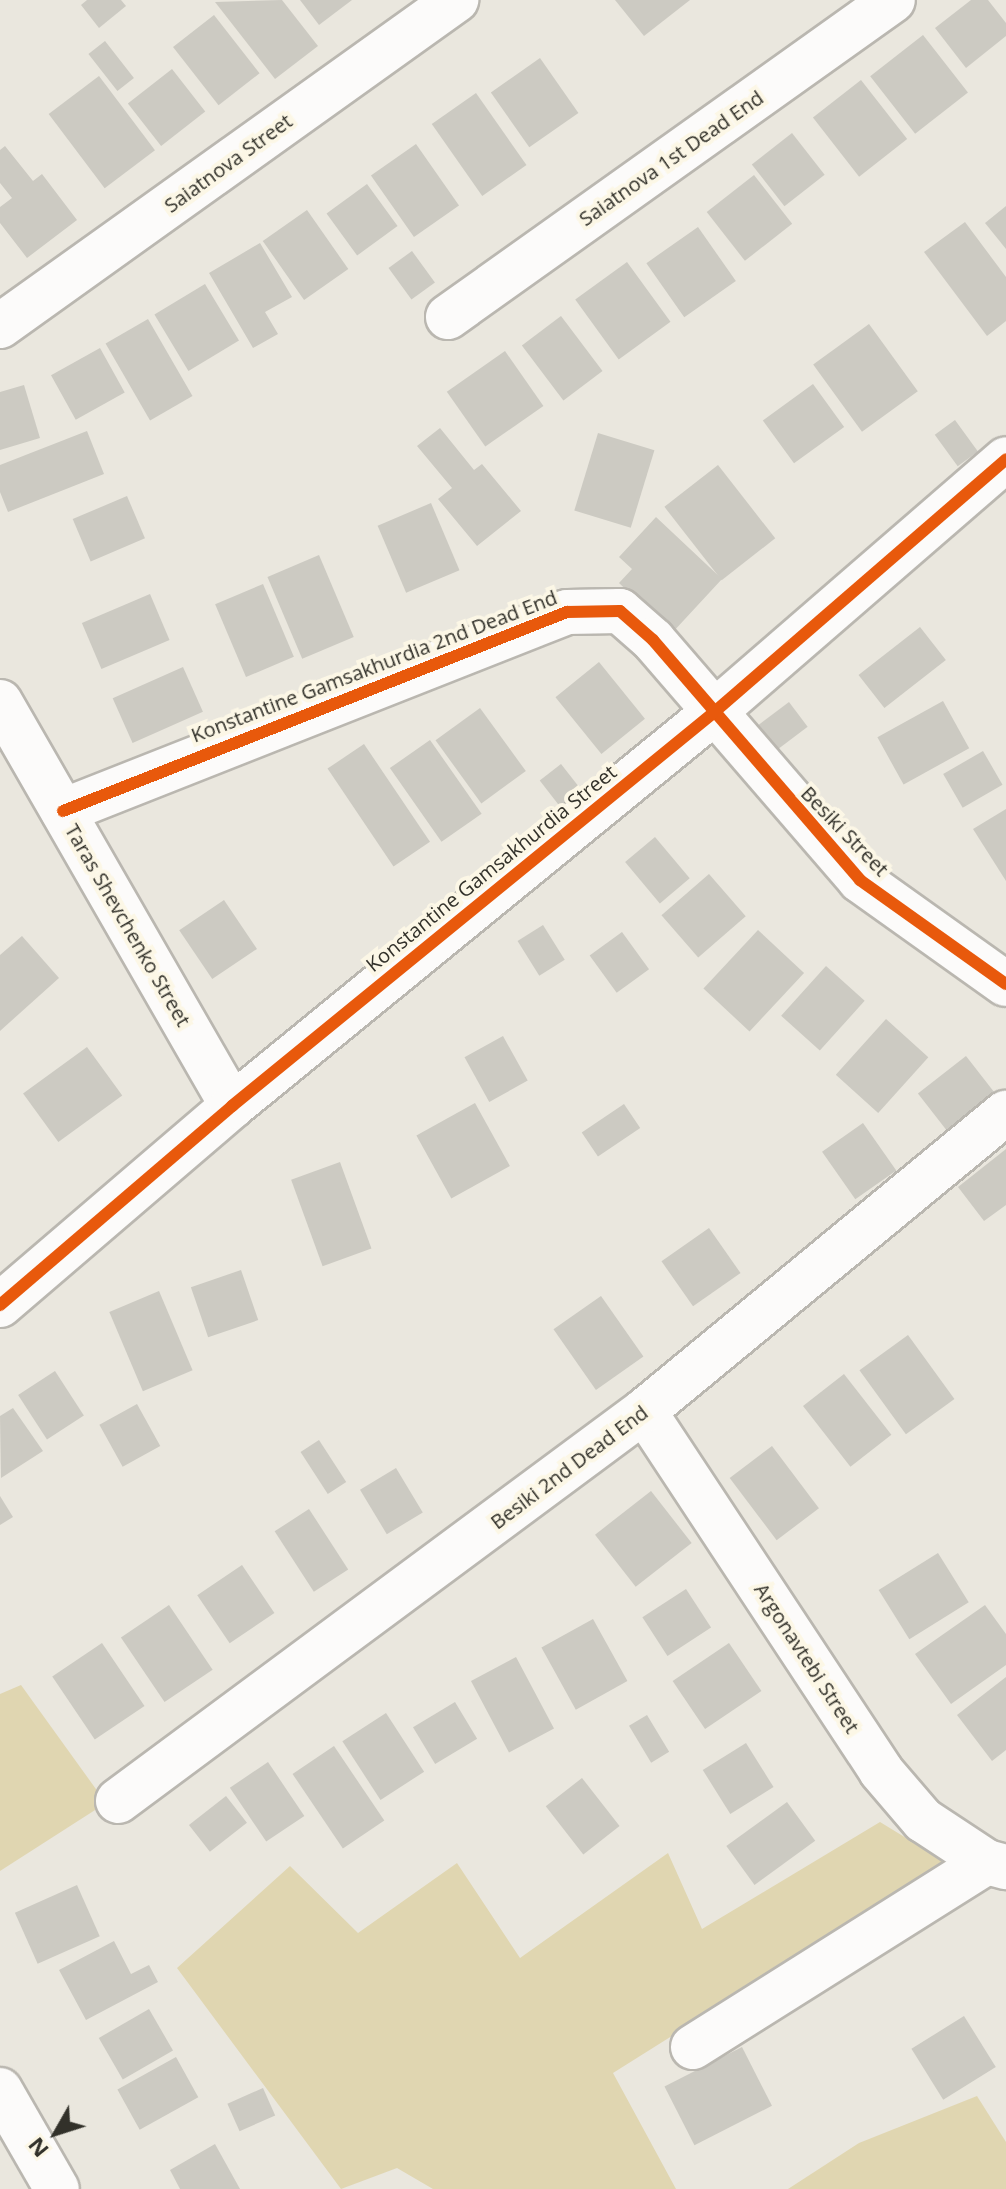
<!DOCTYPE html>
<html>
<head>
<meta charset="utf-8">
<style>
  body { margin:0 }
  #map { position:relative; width:1006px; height:2189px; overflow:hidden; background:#eae7de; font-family:"Open Sans",sans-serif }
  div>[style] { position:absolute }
  .green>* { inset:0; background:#e0d6b1 }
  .building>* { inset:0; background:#cccac2; transform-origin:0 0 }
  .roads { filter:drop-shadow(2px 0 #bab7b0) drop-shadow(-2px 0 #bab7b0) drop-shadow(0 2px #bab7b0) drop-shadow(0 -2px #bab7b0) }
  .minor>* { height:44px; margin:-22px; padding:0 22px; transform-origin:22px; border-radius:22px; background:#fcfbfa }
  .cycleway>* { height:12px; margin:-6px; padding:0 6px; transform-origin:6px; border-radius:6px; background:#e8590c }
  span { translate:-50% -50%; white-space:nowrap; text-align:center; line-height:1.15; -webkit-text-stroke:8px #fcf7e6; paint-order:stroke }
  .street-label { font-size:20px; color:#32312a }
  .north { position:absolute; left:16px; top:2093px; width:80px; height:80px; -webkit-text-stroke:6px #fcf7e6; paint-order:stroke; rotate:231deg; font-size:22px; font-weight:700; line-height:32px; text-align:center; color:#32312a }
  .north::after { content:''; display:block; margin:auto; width:28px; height:36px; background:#32312a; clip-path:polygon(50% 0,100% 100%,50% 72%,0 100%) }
</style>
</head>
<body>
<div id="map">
  <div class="green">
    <div style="clip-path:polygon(21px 1685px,106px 1803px,0 1871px,0 1694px)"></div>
    <div style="clip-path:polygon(880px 1822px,947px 1863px,613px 2073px,676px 2189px,433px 2189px,397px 2168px,341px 2189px,177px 1968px,290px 1866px,358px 1933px,457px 1863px,520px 1958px,668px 1853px,702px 1929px)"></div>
    <div style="clip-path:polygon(977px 2096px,1006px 2142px,1006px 2189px,788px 2189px,859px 2143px)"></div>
  </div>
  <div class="building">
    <div style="clip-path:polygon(87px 0,121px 0,126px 6px,99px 28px,81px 5px)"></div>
    <div style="clip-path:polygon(282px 0,318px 46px,275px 79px,215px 2px)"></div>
    <div style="clip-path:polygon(300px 0,352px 0,319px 25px)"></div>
    <div style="clip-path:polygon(615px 0,690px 0,644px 36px)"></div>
    <div style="clip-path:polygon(971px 0,988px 0,1006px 23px,1006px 36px,966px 68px,935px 28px)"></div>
    <div style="left:214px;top:15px;width:74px;height:52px;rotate:52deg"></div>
    <div style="left:923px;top:35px;width:73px;height:67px;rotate:52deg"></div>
    <div style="left:105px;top:41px;width:47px;height:21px;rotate:52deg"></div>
    <div style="left:540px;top:58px;width:67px;height:60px;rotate:55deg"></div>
    <div style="left:172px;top:69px;width:54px;height:56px;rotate:52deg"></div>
    <div style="left:99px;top:76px;width:93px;height:63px;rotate:53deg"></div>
    <div style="left:861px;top:80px;width:75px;height:61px;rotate:52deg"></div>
    <div style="left:476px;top:93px;width:88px;height:54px;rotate:55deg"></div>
    <div style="left:792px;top:133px;width:53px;height:51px;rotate:52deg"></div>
    <div style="left:416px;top:144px;width:75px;height:55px;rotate:55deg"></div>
    <div style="clip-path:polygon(5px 146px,33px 181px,42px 174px,77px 220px,27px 258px,0 223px,0 207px,12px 198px,0 183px,0 150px)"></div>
    <div style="left:754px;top:175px;width:62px;height:60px;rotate:52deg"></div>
    <div style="left:367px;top:184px;width:52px;height:50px;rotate:54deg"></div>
    <div style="clip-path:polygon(1006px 206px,1006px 249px,985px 223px)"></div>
    <div style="left:307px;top:210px;width:72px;height:54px;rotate:55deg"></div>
    <div style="clip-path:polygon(965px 222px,1006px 277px,1006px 321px,987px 336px,924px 252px)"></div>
    <div style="left:698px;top:227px;width:66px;height:63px;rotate:55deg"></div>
    <div style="clip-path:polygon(260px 243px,292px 297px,265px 312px,278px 334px,253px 348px,209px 273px)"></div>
    <div style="left:412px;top:251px;width:39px;height:29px;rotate:54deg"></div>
    <div style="left:627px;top:262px;width:74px;height:64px;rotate:54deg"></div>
    <div style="left:205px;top:284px;width:66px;height:59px;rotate:59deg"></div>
    <div style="left:561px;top:316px;width:69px;height:49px;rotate:53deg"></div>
    <div style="left:148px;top:319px;width:89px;height:49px;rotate:60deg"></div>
    <div style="left:869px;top:324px;width:83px;height:69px;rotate:54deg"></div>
    <div style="left:100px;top:348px;width:51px;height:56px;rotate:61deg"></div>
    <div style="left:505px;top:351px;width:67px;height:71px;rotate:55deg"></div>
    <div style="left:813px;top:384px;width:53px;height:62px;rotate:54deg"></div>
    <div style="clip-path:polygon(24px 385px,40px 438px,0 450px,0 392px)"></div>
    <div style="left:955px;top:420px;width:39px;height:25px;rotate:54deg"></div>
    <div style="clip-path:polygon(440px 428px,474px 470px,482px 464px,521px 511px,477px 546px,438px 499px,452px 488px,417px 446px)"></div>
    <div style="clip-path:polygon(87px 431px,104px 474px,8px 512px,0 492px,0 465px)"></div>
    <div style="left:598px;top:433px;width:59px;height:81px;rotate:17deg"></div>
    <div style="left:718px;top:465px;width:93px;height:68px;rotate:52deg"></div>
    <div style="left:127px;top:496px;width:46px;height:59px;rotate:67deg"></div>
    <div style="left:431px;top:503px;width:73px;height:58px;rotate:67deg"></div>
    <div style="clip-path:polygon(656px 517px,722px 579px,672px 633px,619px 583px,632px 569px,619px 557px)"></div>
    <div style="left:319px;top:555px;width:89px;height:56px;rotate:67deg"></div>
    <div style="left:263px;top:584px;width:79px;height:52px;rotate:67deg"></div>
    <div style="left:150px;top:594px;width:50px;height:74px;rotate:67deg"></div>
    <div style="left:920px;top:627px;width:42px;height:78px;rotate:52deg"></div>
    <div style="left:599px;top:662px;width:73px;height:56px;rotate:51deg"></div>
    <div style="left:183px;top:667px;width:49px;height:77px;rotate:66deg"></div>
    <div style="left:943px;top:701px;width:54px;height:75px;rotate:61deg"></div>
    <div style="left:789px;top:702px;width:31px;height:39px;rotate:53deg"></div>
    <div style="left:480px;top:708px;width:78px;height:55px;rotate:54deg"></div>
    <div style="left:430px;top:740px;width:90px;height:49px;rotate:55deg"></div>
    <div style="left:364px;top:744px;width:118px;height:44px;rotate:56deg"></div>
    <div style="left:983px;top:751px;width:39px;height:46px;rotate:60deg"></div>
    <div style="left:561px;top:764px;width:36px;height:27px;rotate:52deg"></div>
    <div style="clip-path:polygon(1006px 809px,1006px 881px,973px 829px)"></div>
    <div style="left:655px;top:837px;width:54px;height:39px;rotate:50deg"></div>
    <div style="left:709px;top:874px;width:56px;height:63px;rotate:49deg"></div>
    <div style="left:224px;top:900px;width:59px;height:54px;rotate:56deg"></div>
    <div style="left:543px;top:925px;width:41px;height:30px;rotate:58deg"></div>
    <div style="left:758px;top:930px;width:63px;height:80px;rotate:43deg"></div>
    <div style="left:622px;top:932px;width:46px;height:40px;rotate:54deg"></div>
    <div style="clip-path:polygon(22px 936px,59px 978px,0 1031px,0 955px)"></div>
    <div style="left:826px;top:966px;width:52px;height:67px;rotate:42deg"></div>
    <div style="left:886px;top:1019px;width:57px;height:75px;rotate:42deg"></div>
    <div style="left:503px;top:1036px;width:51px;height:44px;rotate:61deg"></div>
    <div style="left:87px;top:1047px;width:60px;height:79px;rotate:54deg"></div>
    <div style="left:966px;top:1056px;width:56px;height:61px;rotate:52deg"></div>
    <div style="left:475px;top:1103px;width:72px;height:67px;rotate:61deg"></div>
    <div style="left:624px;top:1104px;width:29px;height:51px;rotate:56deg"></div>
    <div style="left:863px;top:1123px;width:58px;height:50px;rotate:55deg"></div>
    <div style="clip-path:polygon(1006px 1149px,1006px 1205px,984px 1221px,958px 1187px)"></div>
    <div style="left:340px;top:1162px;width:92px;height:52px;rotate:70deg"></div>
    <div style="left:709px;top:1228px;width:55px;height:58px;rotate:55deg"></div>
    <div style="left:241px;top:1270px;width:53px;height:53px;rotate:71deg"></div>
    <div style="left:159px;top:1291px;width:86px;height:54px;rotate:67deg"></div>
    <div style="left:601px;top:1296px;width:74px;height:58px;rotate:55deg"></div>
    <div style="left:908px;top:1335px;width:79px;height:60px;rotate:54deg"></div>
    <div style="left:55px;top:1371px;width:53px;height:44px;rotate:57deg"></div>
    <div style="left:844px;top:1374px;width:77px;height:52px;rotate:52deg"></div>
    <div style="left:137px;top:1404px;width:48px;height:43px;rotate:61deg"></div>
    <div style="clip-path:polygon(13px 1408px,43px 1451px,1px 1478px,0 1416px)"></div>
    <div style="left:319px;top:1440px;width:50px;height:22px;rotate:57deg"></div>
    <div style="left:772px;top:1446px;width:78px;height:53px;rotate:53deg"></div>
    <div style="left:396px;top:1468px;width:52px;height:42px;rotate:59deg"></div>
    <div style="left:651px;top:1491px;width:66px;height:71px;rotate:52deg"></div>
    <div style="clip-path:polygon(0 1496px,13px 1517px,0 1525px)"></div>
    <div style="left:309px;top:1509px;width:72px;height:41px;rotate:57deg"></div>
    <div style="left:938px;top:1553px;width:58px;height:70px;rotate:58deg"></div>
    <div style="left:242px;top:1565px;width:58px;height:54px;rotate:56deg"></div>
    <div style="left:686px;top:1589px;width:46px;height:52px;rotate:57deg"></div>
    <div style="left:169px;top:1605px;width:78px;height:58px;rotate:56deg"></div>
    <div style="clip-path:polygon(985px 1605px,1006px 1634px,1006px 1665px,951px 1704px,915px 1654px)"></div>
    <div style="left:593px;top:1619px;width:71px;height:59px;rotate:61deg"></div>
    <div style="left:102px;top:1643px;width:76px;height:60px;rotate:56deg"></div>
    <div style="left:729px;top:1643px;width:58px;height:68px;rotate:56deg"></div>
    <div style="left:516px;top:1657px;width:81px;height:51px;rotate:62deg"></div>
    <div style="clip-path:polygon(1006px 1677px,1006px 1750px,992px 1761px,957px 1715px)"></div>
    <div style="left:455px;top:1702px;width:43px;height:49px;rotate:59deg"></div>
    <div style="left:386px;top:1713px;width:70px;height:52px;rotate:57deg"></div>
    <div style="left:647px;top:1715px;width:43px;height:21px;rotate:59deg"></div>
    <div style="left:746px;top:1743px;width:52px;height:51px;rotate:58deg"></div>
    <div style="left:334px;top:1746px;width:90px;height:50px;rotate:56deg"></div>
    <div style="left:268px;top:1762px;width:65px;height:46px;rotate:56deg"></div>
    <div style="left:582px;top:1778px;width:61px;height:46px;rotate:52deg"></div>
    <div style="left:226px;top:1796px;width:34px;height:47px;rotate:52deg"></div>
    <div style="left:787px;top:1802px;width:48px;height:75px;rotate:54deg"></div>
    <div style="left:77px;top:1885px;width:56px;height:68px;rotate:66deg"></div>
    <div style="clip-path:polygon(114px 1941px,131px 1974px,149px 1965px,158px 1982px,86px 2020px,59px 1970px)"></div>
    <div style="left:149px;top:2009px;width:48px;height:58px;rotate:60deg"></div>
    <div style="left:964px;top:2016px;width:60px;height:62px;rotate:58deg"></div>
    <div style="left:742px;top:2047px;width:66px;height:87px;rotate:63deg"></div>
    <div style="left:176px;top:2057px;width:46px;height:67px;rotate:61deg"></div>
    <div style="left:263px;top:2088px;width:30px;height:39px;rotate:66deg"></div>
    <div style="clip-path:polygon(215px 2144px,240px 2189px,180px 2189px,170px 2170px)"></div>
  </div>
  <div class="roads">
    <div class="minor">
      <div style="left:448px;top:317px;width:546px;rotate:-35.46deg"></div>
      <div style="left:0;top:326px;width:561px;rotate:-35.56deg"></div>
      <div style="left:0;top:702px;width:466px;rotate:60.1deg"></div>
      <div style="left:63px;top:811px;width:542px;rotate:-21.55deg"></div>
      <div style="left:567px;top:612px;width:53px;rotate:-1.1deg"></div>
      <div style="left:620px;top:611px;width:44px;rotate:41.3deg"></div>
      <div style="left:653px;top:640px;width:317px;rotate:49.2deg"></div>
      <div style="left:860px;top:880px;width:179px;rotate:35.5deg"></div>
      <div style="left:0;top:1305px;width:306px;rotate:-40.6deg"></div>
      <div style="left:232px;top:1106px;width:620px;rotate:-39.24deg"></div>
      <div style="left:712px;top:714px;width:389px;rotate:-40.9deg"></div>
      <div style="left:644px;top:1411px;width:431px;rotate:56.6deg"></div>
      <div style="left:881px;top:1771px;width:65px;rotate:49.4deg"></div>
      <div style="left:923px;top:1820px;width:77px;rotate:33.3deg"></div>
      <div style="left:987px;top:1862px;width:20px;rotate:15deg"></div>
      <div style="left:118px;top:1801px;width:655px;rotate:-36.55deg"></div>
      <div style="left:644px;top:1411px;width:469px;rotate:-39.5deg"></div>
      <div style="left:693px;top:2047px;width:347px;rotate:-32.2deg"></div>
      <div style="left:0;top:2090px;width:114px;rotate:60.1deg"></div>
    </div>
  </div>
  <div class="cycleway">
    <div style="left:63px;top:811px;width:542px;rotate:-21.55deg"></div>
    <div style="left:567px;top:612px;width:53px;rotate:-1.1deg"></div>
    <div style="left:620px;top:611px;width:44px;rotate:41.3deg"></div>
    <div style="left:653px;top:640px;width:317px;rotate:49.2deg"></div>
    <div style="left:860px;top:880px;width:179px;rotate:35.5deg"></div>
    <div style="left:0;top:1305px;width:306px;rotate:-40.6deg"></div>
    <div style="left:232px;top:1106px;width:620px;rotate:-39.24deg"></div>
    <div style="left:712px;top:714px;width:389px;rotate:-40.9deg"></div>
  </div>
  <div class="street-label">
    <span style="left:671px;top:158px;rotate:-35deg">Saiatnova 1st Dead End</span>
    <span style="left:228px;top:163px;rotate:-36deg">Saiatnova Street</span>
    <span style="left:374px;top:666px;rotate:-21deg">Konstantine Gamsakhurdia 2nd Dead End</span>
    <span style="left:845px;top:831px;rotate:46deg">Besiki Street</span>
    <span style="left:491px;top:868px;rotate:-39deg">Konstantine Gamsakhurdia Street</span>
    <span style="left:128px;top:925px;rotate:60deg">Taras Shevchenko Street</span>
    <span style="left:569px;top:1467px;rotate:-37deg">Besiki 2nd Dead End</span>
    <span style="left:807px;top:1658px;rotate:57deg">Argonavtebi Street</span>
  </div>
  <div class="north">N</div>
</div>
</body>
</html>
